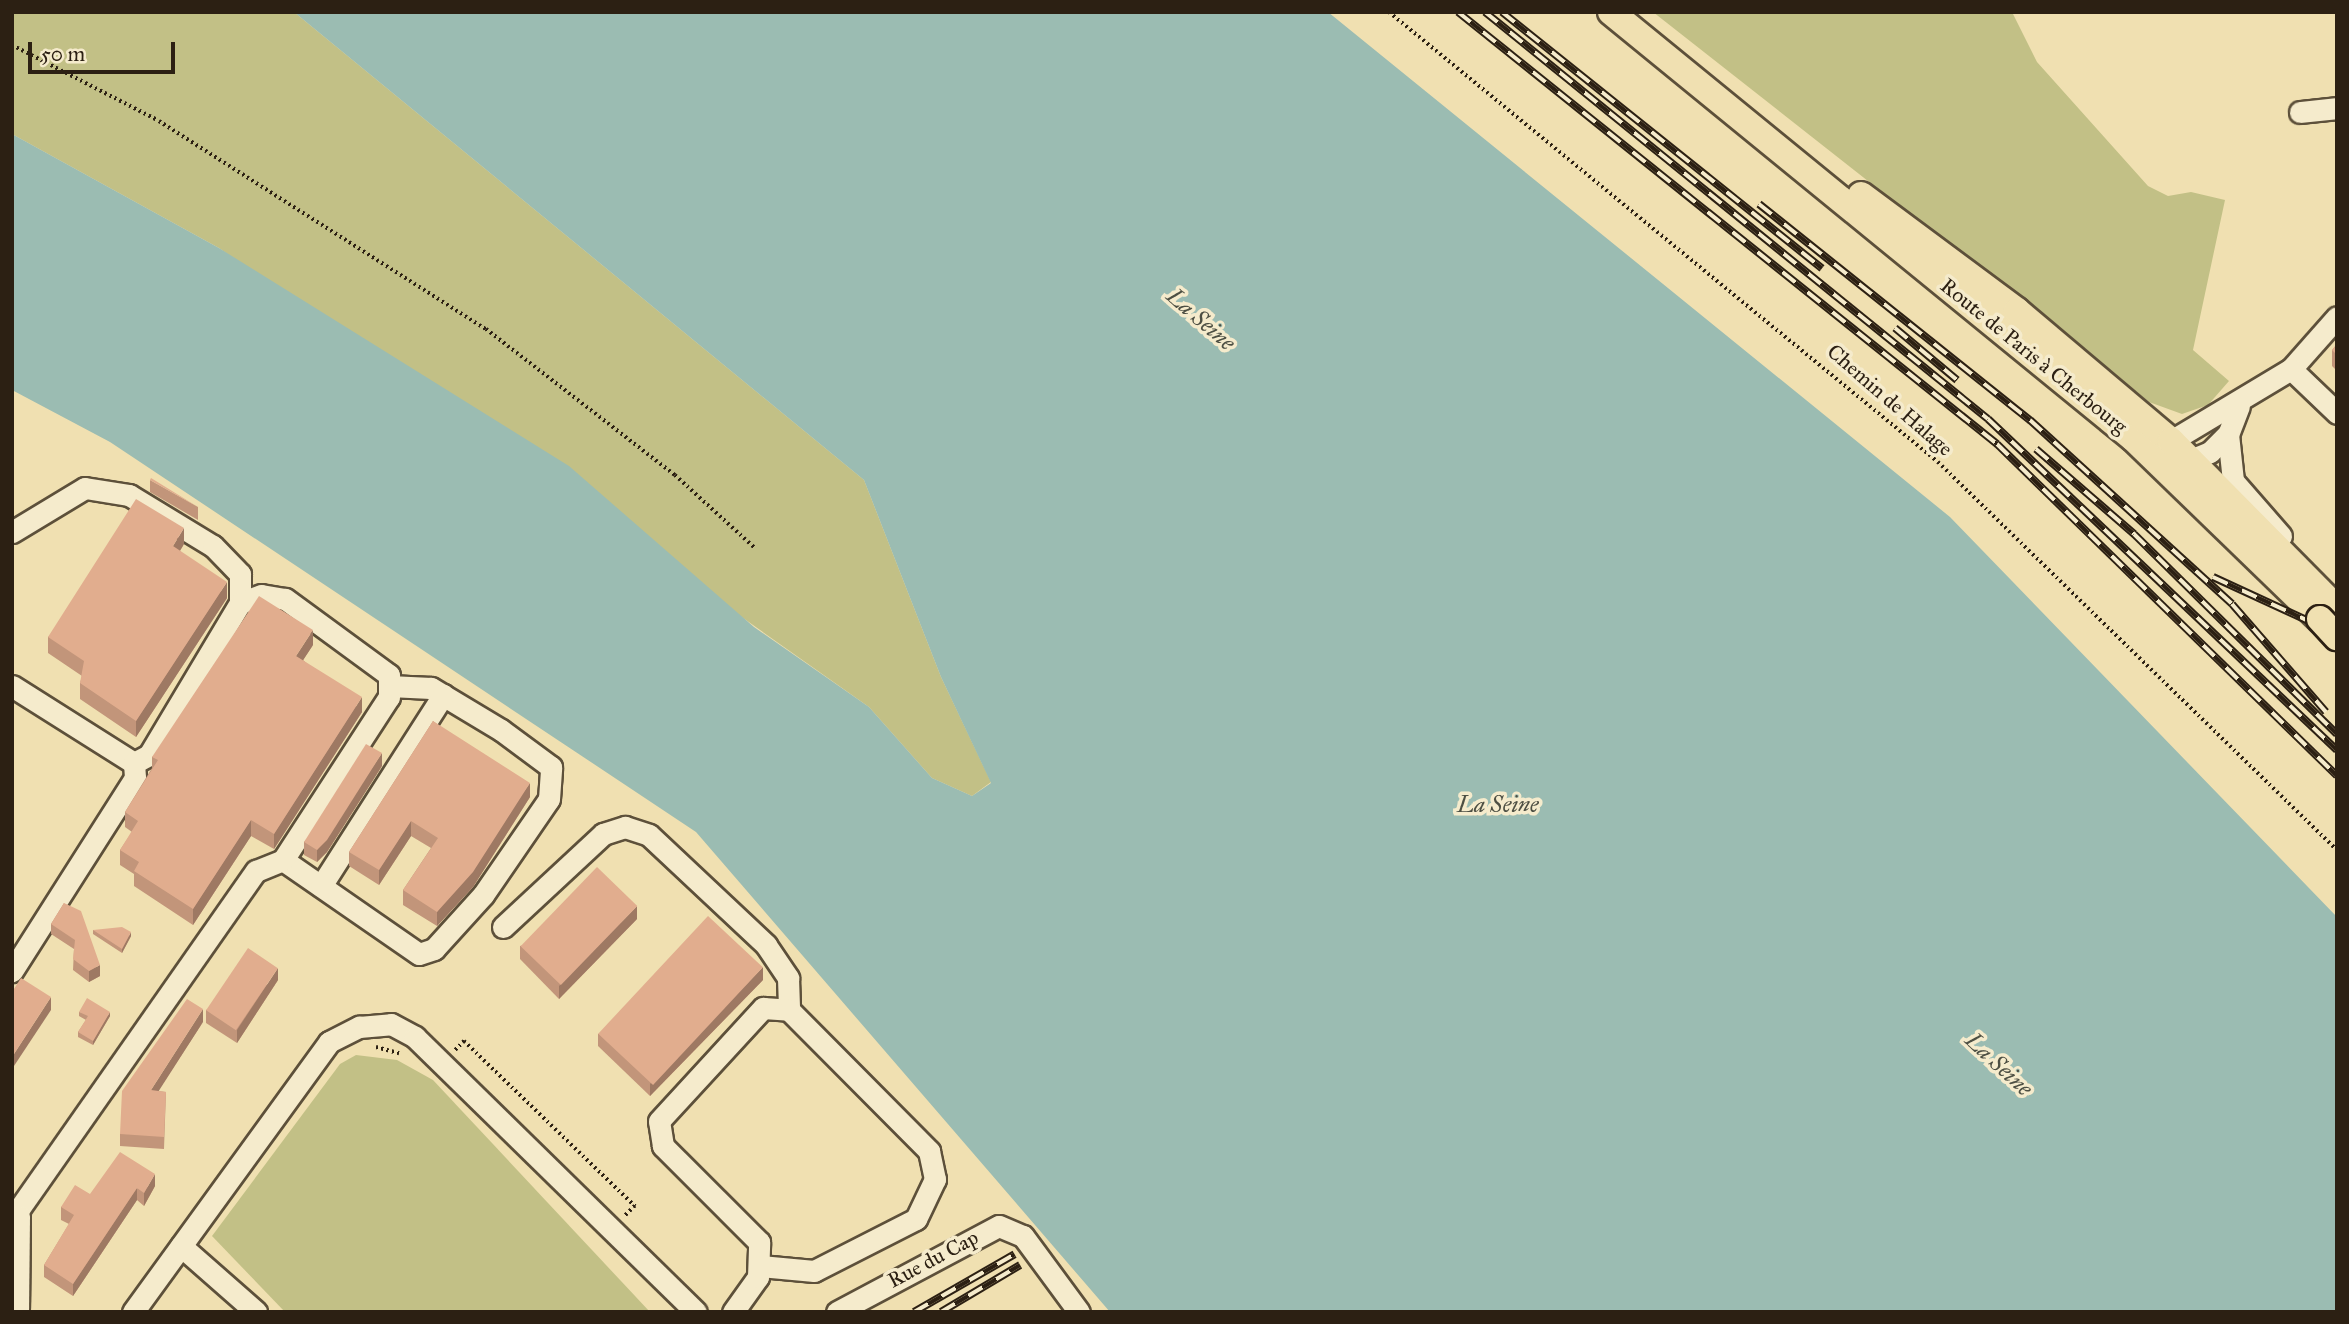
<!DOCTYPE html>
<html>
<head>
<meta charset="utf-8">
<style>
  body { margin:0 }
  #map { position:relative; width:2349px; height:1324px; overflow:hidden; background:#f0e0b1; font-family:"IM FELL Great Primer",serif }
  div>[style] { position:absolute }
  .green>* { inset:0; background:#c2c086 }
  .water>* { inset:0; background:#9bbcb2 }
  .path>* { height:3.5px; margin-top:-1.75px; transform-origin:0; background:repeating-linear-gradient(90deg,#2c2013 0 2px,transparent 0 5.5px) }
  .roads { filter:drop-shadow(2px 0 #5d503a) drop-shadow(-2px 0 #5d503a) drop-shadow(0 2px #5d503a) drop-shadow(0 -2px #5d503a) }
  .minor>* { height:21px; margin:-10.5px; padding:0 10.5px; transform-origin:10.5px; border-radius:10.5px; background:#f5ebcc }
  .major>* { height:26px; margin:-13px; padding:0 13px; transform-origin:13px; border-radius:13px; background:#f0e0b1 }
  .rail>* { height:8px; margin-top:-4px; transform-origin:0; background:repeating-linear-gradient(90deg,#f5ebcc 0 16px,#2c2013 0 32px); box-sizing:border-box; border-block:2px solid #2c2013 }
  .bridges { filter:drop-shadow(2px 0 #2c2013) drop-shadow(-2px 0 #2c2013) drop-shadow(0 2px #2c2013) drop-shadow(0 -2px #2c2013) }
  .major-bridge>* { height:26px; margin:-13px; padding:0 13px; transform-origin:13px; border-radius:13px; background:#f0e0b1 }
  .wall>* { inset:0; background:#c2957a }
  .shaded-wall>* { inset:0; background:#9e7963 }
  .building>* { inset:0; background:#e1ad8e; transform-origin:0 0 }
  span { translate:-50% -50%; white-space:nowrap; text-align:center; line-height:1.15; -webkit-text-stroke:7px #f5ebcc; paint-order:stroke }
  .street-label { font-size:21px; color:#2c2013 }
  .water-label { font-size:23px; color:#4d4f43; font-style:italic }
  .frame { position:absolute; inset:0; border:14px solid #2c2013; pointer-events:none }
  .scale { position:absolute; left:28px; top:42px; width:147px; height:32px; box-sizing:border-box; border:4px solid #2c2013; border-top:0; padding-left:9px; font-size:21px; line-height:24px; white-space:nowrap; color:#2c2013; -webkit-text-stroke:5px #f5ebcc; paint-order:stroke }
</style>
</head>
<body>
<div id="map">
  <div class="green">
    <div style="clip-path:polygon(12px 12px,294px 12px,864px 480px,941px 677px,991px 782px,972px 796px,932px 778px,869px 707px,219px 248px,12px 134px)"></div>
    <div style="clip-path:polygon(1653px 12px,2012px 12px,2037px 62px,2148px 186px,2168px 196px,2191px 192px,2225px 200px,2193px 350px,2229px 381px,2208px 405px,2182px 414px,2149px 402px)"></div>
    <div style="clip-path:polygon(356px 1055px,397px 1060px,433px 1080px,650px 1312px,285px 1312px,212px 1236px,340px 1064px)"></div>
  </div>
  <div class="water">
    <div style="clip-path:polygon(294px 12px,1328px 12px,1950px 517px,2337px 917px,2337px 1312px,1110px 1312px,696px 832px,110px 442px,12px 390px,12px 134px,219px 248px,569px 466px,754px 627px,869px 707px,932px 778px,972px 796px,991px 783px,941px 677px,864px 480px)"></div>
  </div>
  <div class="path">
    <div style="left:1389px;top:12px;width:710px;rotate:39.34deg"></div>
    <div style="left:1938px;top:462px;width:557px;rotate:44.2deg"></div>
    <div style="left:12px;top:45px;width:165px;rotate:27.3deg"></div>
    <div style="left:159px;top:121px;width:388px;rotate:32.5deg"></div>
    <div style="left:486px;top:329px;width:239px;rotate:37.7deg"></div>
    <div style="left:675px;top:475px;width:108px;rotate:42.4deg"></div>
    <div style="left:376px;top:1047px;width:24px;rotate:15deg"></div>
    <div style="left:455px;top:1050px;width:13px;rotate:-45deg"></div>
    <div style="left:464px;top:1041px;width:238px;rotate:44deg"></div>
    <div style="left:635px;top:1206px;width:14px;rotate:135deg"></div>
  </div>
  <div class="roads">
    <div class="minor">
      <div style="left:2300px;top:112px;width:37px;rotate:-6deg"></div>
      <div style="left:2291px;top:369px;width:69px;rotate:-48.5deg"></div>
      <div style="left:2239px;top:406px;width:30px;rotate:111deg"></div>
      <div style="left:2228px;top:434px;width:25px;rotate:135deg"></div>
      <div style="left:2210px;top:452px;width:48px;rotate:157.8deg"></div>
      <div style="left:2166px;top:470px;width:29px;rotate:-80deg"></div>
      <div style="left:2171px;top:441px;width:140px;rotate:-31deg"></div>
      <div style="left:2291px;top:369px;width:64px;rotate:43.7deg"></div>
      <div style="left:2228px;top:434px;width:47px;rotate:83.9deg"></div>
      <div style="left:2233px;top:481px;width:73px;rotate:48.9deg"></div>
      <div style="left:12px;top:532px;width:85px;rotate:-31.1deg"></div>
      <div style="left:85px;top:488px;width:45px;rotate:9deg"></div>
      <div style="left:129px;top:495px;width:98px;rotate:31.3deg"></div>
      <div style="left:213px;top:546px;width:39px;rotate:46deg"></div>
      <div style="left:240px;top:574px;width:29px;rotate:90deg"></div>
      <div style="left:12px;top:686px;width:144px;rotate:32.3deg"></div>
      <div style="left:134px;top:763px;width:15px;rotate:86deg"></div>
      <div style="left:135px;top:778px;width:229px;rotate:122.5deg"></div>
      <div style="left:283px;top:860px;width:165px;rotate:34.7deg"></div>
      <div style="left:419px;top:954px;width:16px;rotate:-18deg"></div>
      <div style="left:434px;top:949px;width:73px;rotate:-47.8deg"></div>
      <div style="left:483px;top:895px;width:116px;rotate:-55.5deg"></div>
      <div style="left:549px;top:799px;width:32px;rotate:-86deg"></div>
      <div style="left:551px;top:767px;width:62px;rotate:-143.5deg"></div>
      <div style="left:501px;top:730px;width:82px;rotate:-149deg"></div>
      <div style="left:431px;top:688px;width:42px;rotate:-177.3deg"></div>
      <div style="left:321px;top:886px;width:227px;rotate:-57.4deg"></div>
      <div style="left:503px;top:927px;width:137px;rotate:-42.9deg"></div>
      <div style="left:603px;top:834px;width:23px;rotate:-18deg"></div>
      <div style="left:625px;top:827px;width:25px;rotate:18deg"></div>
      <div style="left:649px;top:835px;width:161px;rotate:43.2deg"></div>
      <div style="left:766px;top:945px;width:40px;rotate:56deg"></div>
      <div style="left:788px;top:978px;width:32px;rotate:88deg"></div>
      <div style="left:12px;top:1219px;width:425px;rotate:-55deg"></div>
      <div style="left:256px;top:871px;width:29px;rotate:-22deg"></div>
      <div style="left:283px;top:860px;width:194px;rotate:-57deg"></div>
      <div style="left:389px;top:697px;width:22px;rotate:-90deg"></div>
      <div style="left:389px;top:675px;width:129px;rotate:-143.8deg"></div>
      <div style="left:285px;top:599px;width:24px;rotate:-171deg"></div>
      <div style="left:261px;top:595px;width:22px;rotate:159deg"></div>
      <div style="left:240px;top:603px;width:177px;rotate:120.9deg"></div>
      <div style="left:149px;top:755px;width:17px;rotate:152deg"></div>
      <div style="left:181px;top:1246px;width:100px;rotate:41.3deg"></div>
      <div style="left:18px;top:1312px;width:96px;rotate:-89.4deg"></div>
      <div style="left:133px;top:1312px;width:334px;rotate:-54deg"></div>
      <div style="left:329px;top:1042px;width:34px;rotate:-27deg"></div>
      <div style="left:359px;top:1027px;width:32px;rotate:-5deg"></div>
      <div style="left:391px;top:1024px;width:27px;rotate:28deg"></div>
      <div style="left:415px;top:1037px;width:393px;rotate:44.4deg"></div>
      <div style="left:733px;top:1312px;width:43px;rotate:-54.5deg"></div>
      <div style="left:758px;top:1277px;width:35px;rotate:-88deg"></div>
      <div style="left:759px;top:1242px;width:136px;rotate:-135deg"></div>
      <div style="left:663px;top:1146px;width:25px;rotate:-99deg"></div>
      <div style="left:659px;top:1121px;width:154px;rotate:-47.4deg"></div>
      <div style="left:763px;top:1008px;width:26px;rotate:4deg"></div>
      <div style="left:789px;top:1010px;width:199px;rotate:45.2deg"></div>
      <div style="left:929px;top:1151px;width:29px;rotate:78deg"></div>
      <div style="left:935px;top:1179px;width:44px;rotate:115.4deg"></div>
      <div style="left:916px;top:1219px;width:114px;rotate:153deg"></div>
      <div style="left:814px;top:1271px;width:54px;rotate:-174.7deg"></div>
      <div style="left:837px;top:1312px;width:183px;rotate:-28deg"></div>
      <div style="left:999px;top:1226px;width:26px;rotate:23deg"></div>
      <div style="left:1023px;top:1236px;width:94px;rotate:53.6deg"></div>
    </div>
    <div class="major">
      <div style="left:1611px;top:12px;width:674px;rotate:39.22deg"></div>
      <div style="left:2133px;top:438px;width:260px;rotate:44.1deg"></div>
      <div style="left:1861px;top:195px;width:194px;rotate:36.6deg"></div>
      <div style="left:2017px;top:311px;width:202px;rotate:40.2deg"></div>
      <div style="left:2171px;top:441px;width:236px;rotate:45.3deg"></div>
    </div>
  </div>
  <div class="rail">
    <div style="left:1458px;top:12px;width:691px;rotate:38.71deg"></div>
    <div style="left:1997px;top:444px;width:475px;rotate:44.3deg"></div>
    <div style="left:1485px;top:12px;width:647px;rotate:38.98deg"></div>
    <div style="left:1988px;top:419px;width:481px;rotate:43.5deg"></div>
    <div style="left:1502px;top:12px;width:410px;rotate:38.7deg"></div>
    <div style="left:1759px;top:204px;width:347px;rotate:38.6deg"></div>
    <div style="left:2030px;top:420px;width:273px;rotate:42.3deg"></div>
    <div style="left:2232px;top:604px;width:143px;rotate:49deg"></div>
    <div style="left:1895px;top:328px;width:81px;rotate:40deg"></div>
    <div style="left:2036px;top:449px;width:130px;rotate:40.9deg"></div>
    <div style="left:2134px;top:534px;width:285px;rotate:44.6deg"></div>
    <div style="left:2213px;top:577px;width:136px;rotate:24.7deg"></div>
    <div style="left:914px;top:1312px;width:116px;rotate:-29.9deg"></div>
    <div style="left:941px;top:1312px;width:92px;rotate:-30.7deg"></div>
  </div>
  <div class="bridges">
    <div class="major-bridge">
      <div style="left:2320px;top:619px;width:25px;rotate:47deg"></div>
    </div>
  </div>
  <div class="wall">
    <div style="clip-path:polygon(2337px 344px,2337px 371px,2332px 366px,2332px 350px)"></div>
    <div style="clip-path:polygon(150px 480px,198px 507px,198px 520px,150px 492px)"></div>
    <div style="clip-path:polygon(184px 544px,180px 551px,227px 598px,136px 737px,80px 699px,80px 683px,82px 676px,48px 653px,48px 637px)"></div>
    <div style="clip-path:polygon(313px 645px,303px 660px,362px 712px,274px 849px,251px 836px,193px 925px,134px 886px,134px 874px,120px 865px,120px 850px,132px 832px,125px 827px,125px 812px,152px 768px,152px 757px)"></div>
    <div style="clip-path:polygon(433px 721px,530px 797px,473px 887px,437px 926px,403px 905px,403px 890px,431px 848px,411px 836px,379px 885px,349px 866px,349px 852px)"></div>
    <div style="clip-path:polygon(382px 766px,327px 852px,317px 862px,304px 855px,304px 842px)"></div>
    <div style="clip-path:polygon(64px 903px,100px 976px,89px 982px,73px 970px,74px 949px,51px 934px,51px 924px)"></div>
    <div style="clip-path:polygon(637px 919px,559px 999px,520px 959px,520px 946px)"></div>
    <div style="clip-path:polygon(93px 930px,131px 936px,122px 953px,93px 934px)"></div>
    <div style="clip-path:polygon(278px 980px,237px 1043px,206px 1023px,206px 1010px)"></div>
    <div style="clip-path:polygon(763px 980px,650px 1096px,598px 1046px,598px 1034px)"></div>
    <div style="clip-path:polygon(79px 1012px,110px 1016px,93px 1045px,78px 1037px,78px 1032px,86px 1020px,79px 1016px)"></div>
    <div style="clip-path:polygon(203px 1022px,158px 1091px,166px 1092px,164px 1149px,120px 1146px,120px 1134px)"></div>
    <div style="clip-path:polygon(155px 1186px,144px 1206px,137px 1200px,73px 1296px,44px 1277px,44px 1265px,69px 1224px,61px 1220px,61px 1207px,90px 1194px)"></div>
  </div>
  <div class="shaded-wall">
    <div style="clip-path:polygon(184px 528px,184px 544px,173px 562px,173px 546px)"></div>
    <div style="clip-path:polygon(227px 582px,227px 598px,136px 737px,136px 721px)"></div>
    <div style="clip-path:polygon(313px 630px,313px 645px,296px 671px,296px 656px)"></div>
    <div style="clip-path:polygon(362px 697px,362px 712px,274px 849px,274px 834px)"></div>
    <div style="clip-path:polygon(382px 753px,382px 766px,327px 852px,317px 862px,317px 850px)"></div>
    <div style="clip-path:polygon(530px 783px,530px 797px,473px 887px,437px 926px,437px 912px)"></div>
    <div style="clip-path:polygon(251px 820px,251px 836px,193px 925px,193px 909px)"></div>
    <div style="clip-path:polygon(411px 821px,411px 836px,379px 885px,379px 870px)"></div>
    <div style="clip-path:polygon(637px 906px,637px 919px,559px 999px,559px 986px)"></div>
    <div style="clip-path:polygon(131px 932px,131px 936px,122px 953px,122px 949px)"></div>
    <div style="clip-path:polygon(100px 965px,100px 976px,89px 982px,89px 971px)"></div>
    <div style="clip-path:polygon(763px 967px,763px 980px,650px 1096px,650px 1084px)"></div>
    <div style="clip-path:polygon(278px 968px,278px 980px,237px 1043px,237px 1030px)"></div>
    <div style="clip-path:polygon(51px 997px,51px 1010px,12px 1069px,12px 1057px)"></div>
    <div style="clip-path:polygon(203px 1009px,203px 1022px,151px 1103px,151px 1090px)"></div>
    <div style="clip-path:polygon(110px 1012px,110px 1016px,93px 1045px,93px 1041px)"></div>
    <div style="clip-path:polygon(155px 1174px,155px 1186px,144px 1206px,144px 1193px)"></div>
    <div style="clip-path:polygon(137px 1188px,137px 1200px,73px 1296px,73px 1284px)"></div>
  </div>
  <div class="building">
    <div style="clip-path:polygon(2337px 344px,2337px 355px,2332px 350px)"></div>
    <div style="clip-path:polygon(151px 478px,198px 507px,150px 480px)"></div>
    <div style="clip-path:polygon(136px 499px,184px 528px,173px 546px,227px 582px,136px 721px,80px 683px,84px 661px,48px 637px)"></div>
    <div style="clip-path:polygon(259px 596px,313px 630px,296px 656px,362px 697px,274px 834px,251px 820px,193px 909px,134px 871px,139px 862px,120px 850px,138px 821px,125px 812px,158px 760px,152px 757px)"></div>
    <div style="clip-path:polygon(433px 721px,530px 783px,473px 872px,437px 912px,403px 890px,438px 838px,411px 821px,379px 870px,349px 852px)"></div>
    <div style="clip-path:polygon(366px 744px,382px 753px,327px 840px,317px 850px,304px 842px)"></div>
    <div style="left:597px;top:867px;width:56px;height:110px;rotate:44deg"></div>
    <div style="clip-path:polygon(64px 903px,81px 911px,100px 965px,89px 971px,73px 959px,75px 940px,51px 924px)"></div>
    <div style="left:708px;top:916px;width:75px;height:161px;rotate:43deg"></div>
    <div style="clip-path:polygon(122px 927px,131px 932px,122px 949px,93px 930px)"></div>
    <div style="left:248px;top:948px;width:36px;height:75px;rotate:34deg"></div>
    <div style="clip-path:polygon(21px 978px,51px 997px,12px 1057px,12px 992px)"></div>
    <div style="clip-path:polygon(87px 998px,110px 1012px,93px 1041px,78px 1032px,88px 1016px,79px 1012px)"></div>
    <div style="clip-path:polygon(187px 999px,203px 1009px,151px 1090px,166px 1092px,164px 1137px,120px 1134px,122px 1091px)"></div>
    <div style="clip-path:polygon(120px 1152px,155px 1174px,144px 1193px,137px 1188px,73px 1284px,44px 1265px,74px 1215px,61px 1207px,75px 1185px,90px 1194px)"></div>
  </div>
  <div class="street-label">
    <span style="left:2034px;top:356px;rotate:39deg">Route de Paris à Cherbourg</span>
    <span style="left:1890px;top:400px;rotate:41deg">Chemin de Halage</span>
    <span style="left:933px;top:1259px;rotate:-28deg">Rue du Cap</span>
  </div>
  <div class="water-label">
    <span style="left:1201px;top:319px;rotate:41deg">La Seine</span>
    <span style="left:1498px;top:804px">La Seine</span>
    <span style="left:1999px;top:1064px;rotate:43deg">La Seine</span>
  </div>
  <div class="frame"></div>
  <div class="scale">50 m</div>
</div>
</body>
</html>
